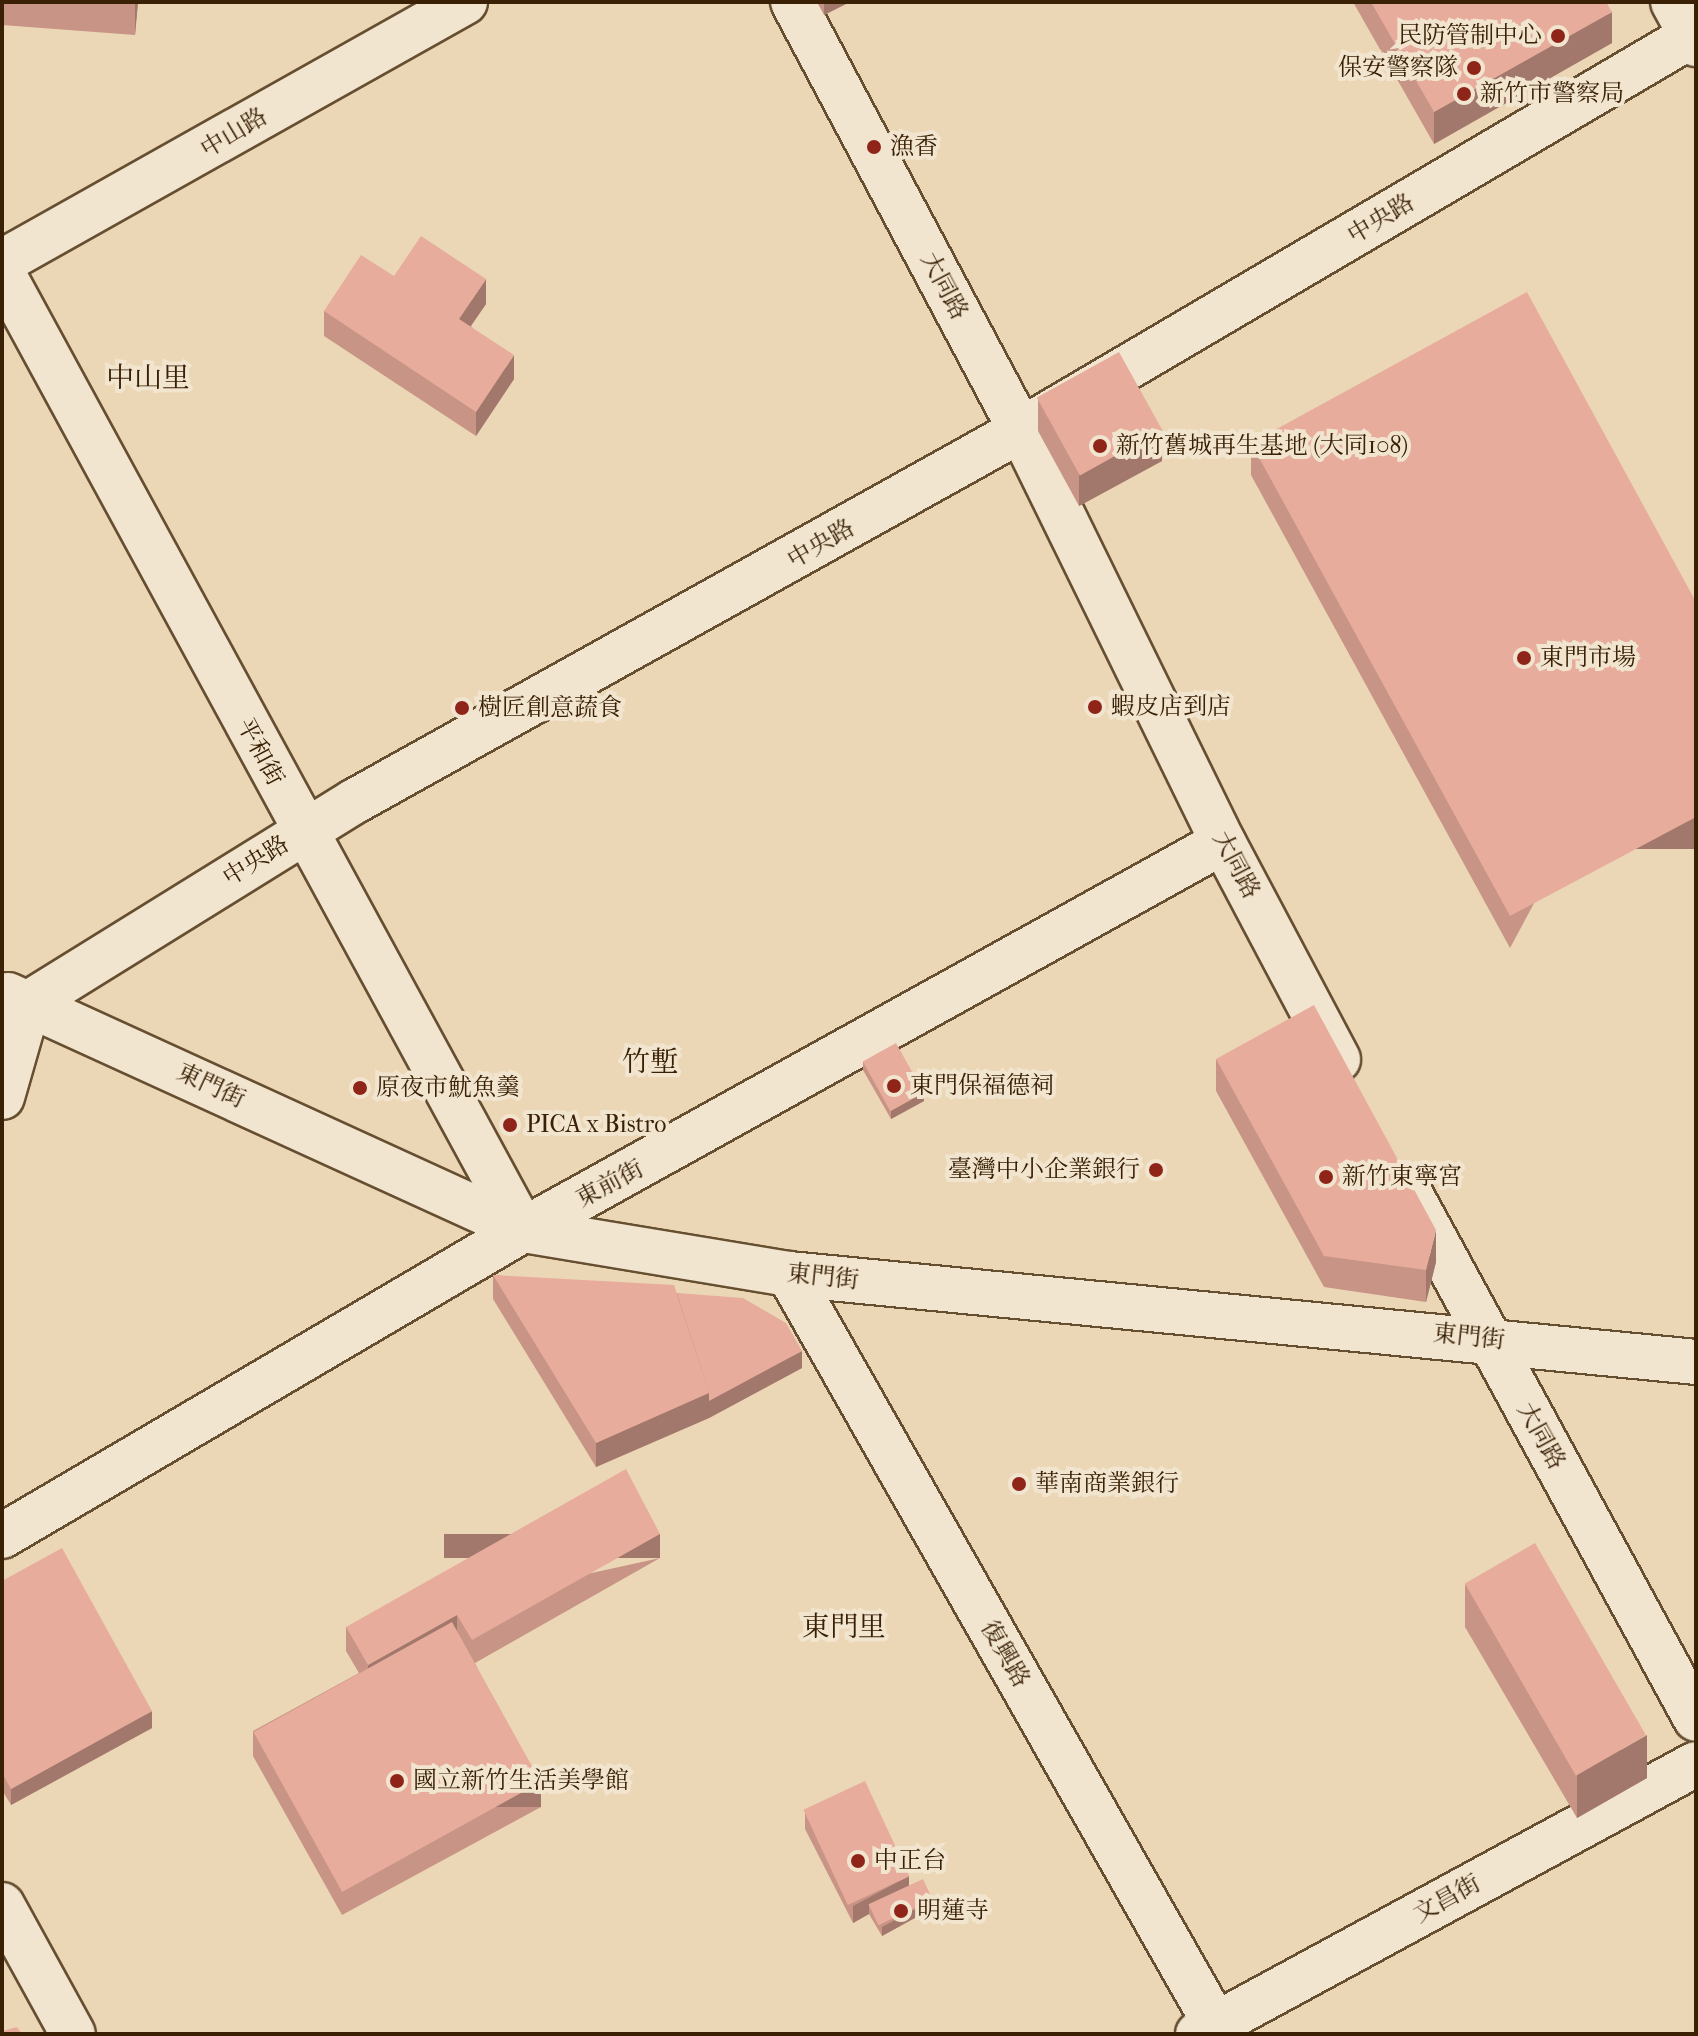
<!DOCTYPE html>
<html>
<head>
<meta charset="utf-8">
<style>
  body { margin:0 }
  #map { position:relative; width:1698px; height:2036px; overflow:hidden; background:#ebd7b6; font-family:"IM FELL French Canon","Noto Serif TC",serif }
  div>[style] { position:absolute }
  .roads { filter:drop-shadow(2px 0 #664e31) drop-shadow(-2px 0 #664e31) drop-shadow(0 2px #664e31) drop-shadow(0 -2px #664e31) }
  .street>* { height:44px; margin:-22px; padding:0 22px; transform-origin:22px; border-radius:22px; background:#f2e5d0 }
  .secondary>* { height:44px; margin:-22px; padding:0 22px; transform-origin:22px; border-radius:22px; background:#f2e5d0 }
  .wall>* { inset:0; background:#c79485 }
  .shaded-wall>* { inset:0; background:#a2786c; transform-origin:0 0 }
  .building>* { inset:0; background:#e7ac9b; transform-origin:0 0 }
  .dots>* { width:22px; height:22px; translate:-50% -50%; box-sizing:border-box; border:4px solid #f2e5d0; border-radius:50% }
  span { translate:-50% -50%; white-space:nowrap; text-align:center; line-height:1.15; -webkit-text-stroke:8px #f2e5d0; paint-order:stroke }
  .poi-label { font-size:24px; color:#3a2105 }
  .right { translate:-100% -50%; text-align:right }
  .left { translate:0 -50%; text-align:left }
  .street-label { font-size:24px; color:#3a2105 }
  .quarter-label { font-size:28px; color:#3a2105 }
  .frame { position:absolute; inset:0; border:4px solid #3a2105; pointer-events:none }
</style>
</head>
<body>
<div id="map">
  <div class="roads">
    <div class="street">
      <div style="left:793px;top:2px;width:485px;rotate:62deg"></div>
      <div style="left:1021px;top:430px;width:459px;rotate:63.9deg"></div>
      <div style="left:1223px;top:842px;width:246px;rotate:62.1deg"></div>
      <div style="left:2px;top:272px;width:1091px;rotate:61.46deg"></div>
      <div style="left:8px;top:995px;width:566px;rotate:24.53deg"></div>
      <div style="left:523px;top:1230px;width:270px;rotate:9.4deg"></div>
      <div style="left:789px;top:1274px;width:911px;rotate:5.54deg"></div>
      <div style="left:2px;top:1097px;width:98px;rotate:-74deg"></div>
      <div style="left:29px;top:1003px;width:384px;rotate:-31.8deg"></div>
      <div style="left:355px;top:801px;width:762px;rotate:-29.12deg"></div>
      <div style="left:1021px;top:430px;width:777px;rotate:-30.46deg"></div>
      <div style="left:1408px;top:1190px;width:602px;rotate:61.44deg"></div>
      <div style="left:789px;top:1274px;width:874px;rotate:60.39deg"></div>
      <div style="left:2px;top:1536px;width:604px;rotate:-30.43deg"></div>
      <div style="left:523px;top:1230px;width:800px;rotate:-29deg"></div>
      <div style="left:2px;top:1905px;width:147px;rotate:61.2deg"></div>
      <div style="left:1198px;top:2034px;width:566px;rotate:-28.47deg"></div>
    </div>
    <div class="secondary">
      <div style="left:1673px;top:2px;width:48px;rotate:61.3deg"></div>
      <div style="left:2px;top:262px;width:531px;rotate:-29.32deg"></div>
    </div>
  </div>
  <div class="wall">
    <div style="clip-path:polygon(2px 2px,138px 2px,135px 35px,2px 25px)"></div>
    <div style="clip-path:polygon(817px 2px,850px 2px,824px 15px)"></div>
    <div style="clip-path:polygon(1353px 2px,1606px 2px,1612px 43px,1434px 144px)"></div>
    <div style="clip-path:polygon(394px 276px,486px 304px,471px 326px,514px 379px,476px 436px,324px 336px,324px 311px)"></div>
    <div style="clip-path:polygon(1038px 399px,1162px 461px,1079px 506px,1038px 431px)"></div>
    <div style="clip-path:polygon(1251px 443px,1696px 602px,1510px 948px,1251px 475px)"></div>
    <div style="clip-path:polygon(1216px 1059px,1436px 1262px,1426px 1302px,1324px 1287px,1216px 1091px)"></div>
    <div style="clip-path:polygon(863px 1061px,924px 1101px,891px 1119px,863px 1070px)"></div>
    <div style="clip-path:polygon(493px 1275px,677px 1293px,802px 1368px,709px 1418px,596px 1467px,493px 1299px)"></div>
    <div style="clip-path:polygon(660px 1558px,475px 1663px,541px 1807px,342px 1915px,253px 1756px,253px 1731px,359px 1673px,346px 1651px,346px 1627px)"></div>
    <div style="clip-path:polygon(2px 1581px,152px 1728px,11px 1805px,2px 1790px)"></div>
    <div style="clip-path:polygon(1465px 1584px,1647px 1778px,1577px 1818px,1465px 1627px)"></div>
    <div style="clip-path:polygon(805px 1812px,909px 1886px,933px 1908px,882px 1936px,869px 1914px,853px 1923px,805px 1829px)"></div>
  </div>
  <div class="shaded-wall">
    <div style="clip-path:polygon(135px 2px,138px 2px,135px 35px)"></div>
    <div style="clip-path:polygon(824px 2px,850px 2px,824px 15px)"></div>
    <div style="clip-path:polygon(1612px 12px,1612px 43px,1434px 144px,1434px 112px)"></div>
    <div style="clip-path:polygon(486px 279px,486px 304px,459px 343px,459px 319px)"></div>
    <div style="clip-path:polygon(514px 355px,514px 379px,476px 436px,476px 412px)"></div>
    <div style="clip-path:polygon(1162px 430px,1162px 461px,1079px 506px,1079px 475px)"></div>
    <div style="left:1696px;top:817px;width:32px;height:211px;rotate:90deg"></div>
    <div style="clip-path:polygon(924px 1093px,924px 1101px,891px 1119px,891px 1110px)"></div>
    <div style="clip-path:polygon(1436px 1230px,1436px 1262px,1426px 1302px,1426px 1270px)"></div>
    <div style="clip-path:polygon(802px 1351px,802px 1368px,709px 1418px,596px 1467px,596px 1443px)"></div>
    <div style="left:660px;top:1534px;width:24px;height:216px;rotate:90deg"></div>
    <div style="clip-path:polygon(457px 1615px,457px 1640px,368px 1689px,368px 1665px)"></div>
    <div style="clip-path:polygon(152px 1711px,152px 1728px,11px 1805px,11px 1789px)"></div>
    <div style="clip-path:polygon(1647px 1735px,1647px 1778px,1577px 1818px,1577px 1775px)"></div>
    <div style="left:541px;top:1782px;width:25px;height:227px;rotate:90deg"></div>
    <div style="clip-path:polygon(909px 1876px,909px 1893px,869px 1905px,869px 1914px,853px 1923px,853px 1906px)"></div>
    <div style="clip-path:polygon(933px 1900px,933px 1908px,882px 1936px,882px 1927px)"></div>
  </div>
  <div class="building">
    <div style="clip-path:polygon(1371px 2px,1606px 2px,1612px 12px,1434px 112px)"></div>
    <div style="clip-path:polygon(421px 236px,486px 279px,459px 319px,514px 355px,476px 412px,324px 311px,361px 255px,394px 276px)"></div>
    <div style="clip-path:polygon(1527px 292px,1696px 602px,1696px 817px,1510px 916px,1251px 443px)"></div>
    <div style="left:1119px;top:352px;width:89px;height:94px;rotate:61deg"></div>
    <div style="clip-path:polygon(1314px 1005px,1436px 1230px,1426px 1270px,1324px 1256px,1216px 1059px)"></div>
    <div style="left:896px;top:1043px;width:57px;height:38px;rotate:61deg"></div>
    <div style="clip-path:polygon(493px 1275px,674px 1285px,709px 1393px,596px 1443px)"></div>
    <div style="clip-path:polygon(677px 1293px,743px 1298px,786px 1323px,802px 1351px,709px 1401px,709px 1393px)"></div>
    <div style="clip-path:polygon(626px 1469px,660px 1534px,472px 1640px,457px 1615px,368px 1665px,346px 1627px)"></div>
    <div style="left:1535px;top:1543px;width:222px;height:81px;rotate:60deg"></div>
    <div style="clip-path:polygon(62px 1548px,152px 1711px,11px 1789px,2px 1773px,2px 1581px)"></div>
    <div style="left:452px;top:1622px;width:183px;height:227px;rotate:61deg"></div>
    <div style="left:865px;top:1781px;width:105px;height:68px;rotate:65deg"></div>
    <div style="left:923px;top:1879px;width:23px;height:60px;rotate:65deg"></div>
    <div style="clip-path:polygon(17px 2027px,22px 2034px,2px 2034px,2px 2031px)"></div>
  </div>
  <div class="dots">
    <div style="left:1558px;top:36px;background:#8f2418"></div>
    <div style="left:1474px;top:68px;background:#8f2418"></div>
    <div style="left:1464px;top:94px;background:#8f2418"></div>
    <div style="left:874px;top:147px;background:#8f2418"></div>
    <div style="left:1100px;top:446px;background:#8f2418"></div>
    <div style="left:1524px;top:658px;background:#8f2418"></div>
    <div style="left:1095px;top:707px;background:#8f2418"></div>
    <div style="left:462px;top:708px;background:#8f2418"></div>
    <div style="left:894px;top:1086px;background:#8f2418"></div>
    <div style="left:360px;top:1088px;background:#8f2418"></div>
    <div style="left:510px;top:1125px;background:#8f2418"></div>
    <div style="left:1156px;top:1170px;background:#8f2418"></div>
    <div style="left:1326px;top:1177px;background:#8f2418"></div>
    <div style="left:1019px;top:1484px;background:#8f2418"></div>
    <div style="left:397px;top:1781px;background:#8f2418"></div>
    <div style="left:858px;top:1861px;background:#8f2418"></div>
    <div style="left:901px;top:1911px;background:#8f2418"></div>
  </div>
  <div class="poi-label">
    <span class="right" style="left:1542px;top:36px">民防管制中心</span>
    <span class="right" style="left:1458px;top:68px">保安警察隊</span>
    <span class="left" style="left:1480px;top:94px">新竹市警察局</span>
    <span class="left" style="left:890px;top:147px">漁香</span>
    <span class="left" style="left:1116px;top:446px">新竹舊城再生基地 (大同108)</span>
    <span class="left" style="left:1540px;top:658px">東門市場</span>
    <span class="left" style="left:1111px;top:707px">蝦皮店到店</span>
    <span class="left" style="left:478px;top:708px">樹匠創意蔬食</span>
    <span class="left" style="left:910px;top:1086px">東門保福德祠</span>
    <span class="left" style="left:376px;top:1088px">原夜市魷魚羹</span>
    <span class="left" style="left:526px;top:1125px">PICA x Bistro</span>
    <span class="right" style="left:1140px;top:1170px">臺灣中小企業銀行</span>
    <span class="left" style="left:1342px;top:1177px">新竹東寧宮</span>
    <span class="left" style="left:1035px;top:1484px">華南商業銀行</span>
    <span class="left" style="left:413px;top:1781px">國立新竹生活美學館</span>
    <span class="left" style="left:874px;top:1861px">中正台</span>
    <span class="left" style="left:917px;top:1911px">明蓮寺</span>
  </div>
  <div class="street-label">
    <span style="left:234px;top:133px;rotate:-31deg">中山路</span>
    <span style="left:1381px;top:219px;rotate:-31deg">中央路</span>
    <span style="left:944px;top:286px;rotate:62deg">大同路</span>
    <span style="left:821px;top:544px;rotate:-30deg">中央路</span>
    <span style="left:260px;top:752px;rotate:62deg">平和街</span>
    <span style="left:256px;top:861px;rotate:-32deg">中央路</span>
    <span style="left:1236px;top:865px;rotate:62deg">大同路</span>
    <span style="left:211px;top:1086px;rotate:25deg">東門街</span>
    <span style="left:610px;top:1184px;rotate:-28deg">東前街</span>
    <span style="left:823px;top:1277px;rotate:6deg">東門街</span>
    <span style="left:1469px;top:1337px;rotate:6deg">東門街</span>
    <span style="left:1541px;top:1436px;rotate:61deg">大同路</span>
    <span style="left:1005px;top:1654px;rotate:60deg">復興路</span>
    <span style="left:1447px;top:1899px;rotate:-29deg">文昌街</span>
  </div>
  <div class="quarter-label">
    <span style="left:148px;top:378px">中山里</span>
    <span style="left:650px;top:1062px">竹塹</span>
    <span style="left:844px;top:1627px">東門里</span>
  </div>
  <div class="frame"></div>
</div>
</body>
</html>
